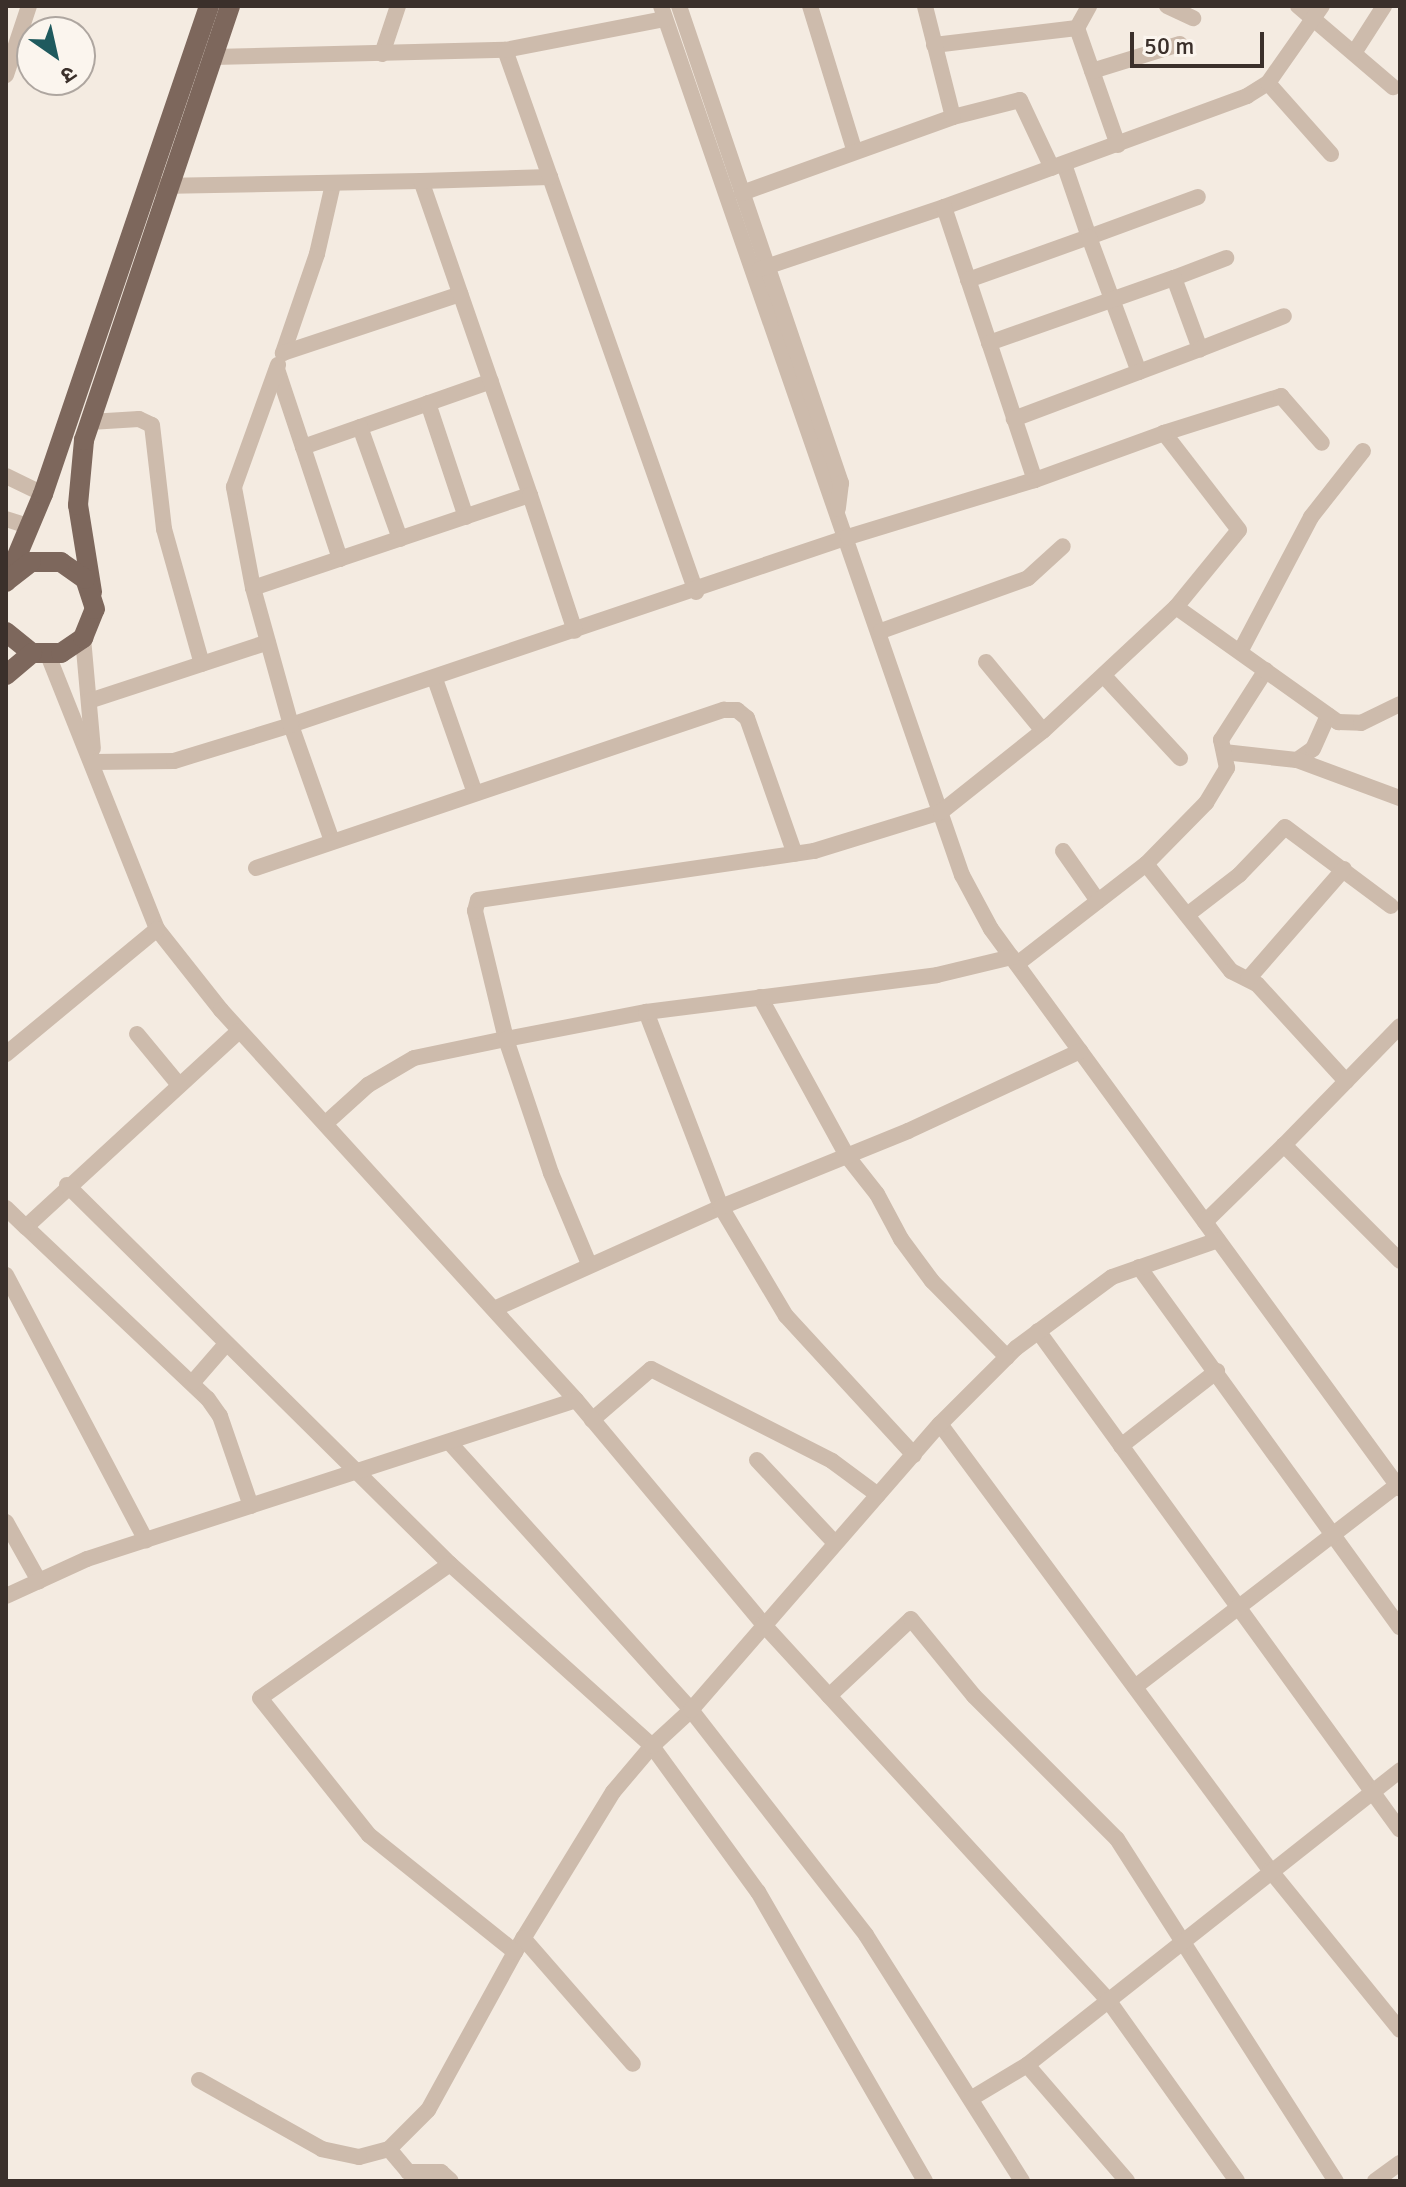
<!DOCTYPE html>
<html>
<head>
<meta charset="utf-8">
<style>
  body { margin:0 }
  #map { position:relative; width:1406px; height:2187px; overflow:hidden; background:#f4ebe1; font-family:Signika,"Noto Sans Devanagari",sans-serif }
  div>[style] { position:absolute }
  .minor>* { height:16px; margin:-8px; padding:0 8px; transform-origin:8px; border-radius:8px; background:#cdbbac }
  .primary>* { height:20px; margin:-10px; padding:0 10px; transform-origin:10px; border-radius:10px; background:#7d675c }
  span { translate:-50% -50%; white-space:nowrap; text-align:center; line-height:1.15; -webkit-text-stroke:6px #fbf5ee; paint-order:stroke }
  .frame { position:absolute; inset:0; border:8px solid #3b302b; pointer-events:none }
  .north { position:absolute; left:16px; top:16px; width:80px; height:80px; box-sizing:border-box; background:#fbf5ee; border:2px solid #aea6a0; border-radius:50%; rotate:146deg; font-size:22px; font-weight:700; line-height:32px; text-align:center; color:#3b302b }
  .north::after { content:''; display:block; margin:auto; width:28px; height:36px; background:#1f5a5e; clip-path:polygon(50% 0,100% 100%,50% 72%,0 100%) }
  .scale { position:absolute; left:1130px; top:32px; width:134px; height:36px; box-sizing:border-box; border:4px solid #3b302b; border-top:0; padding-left:10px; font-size:24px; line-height:28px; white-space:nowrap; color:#3b302b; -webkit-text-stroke:6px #fbf5ee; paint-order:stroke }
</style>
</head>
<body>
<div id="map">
  <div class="minor">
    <div style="left:661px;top:6px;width:920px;rotate:70.9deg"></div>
    <div style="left:962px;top:875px;width:61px;rotate:61.8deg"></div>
    <div style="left:991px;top:929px;width:693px;rotate:53.86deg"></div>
    <div style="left:679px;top:6px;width:504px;rotate:71.24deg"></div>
    <div style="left:841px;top:483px;width:26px;rotate:97deg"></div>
    <div style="left:810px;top:6px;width:150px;rotate:72.9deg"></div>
    <div style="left:1167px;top:6px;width:29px;rotate:25deg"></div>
    <div style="left:1298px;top:6px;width:125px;rotate:40.5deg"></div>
    <div style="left:1077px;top:28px;width:25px;rotate:-61deg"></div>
    <div style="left:934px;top:45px;width:144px;rotate:-6.8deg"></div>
    <div style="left:1077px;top:28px;width:124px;rotate:70.7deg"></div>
    <div style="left:1354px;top:53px;width:56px;rotate:-57.4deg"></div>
    <div style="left:382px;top:54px;width:51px;rotate:-71.6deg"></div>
    <div style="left:213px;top:57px;width:292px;rotate:-1.4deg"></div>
    <div style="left:1092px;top:71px;width:92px;rotate:-17.1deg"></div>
    <div style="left:6px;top:75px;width:73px;rotate:-71.6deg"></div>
    <div style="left:1268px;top:83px;width:95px;rotate:48.4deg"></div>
    <div style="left:953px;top:117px;width:69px;rotate:-14.2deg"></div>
    <div style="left:1020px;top:100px;width:75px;rotate:64.8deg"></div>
    <div style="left:1064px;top:164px;width:77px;rotate:71.1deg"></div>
    <div style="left:1089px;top:237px;width:116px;rotate:-20.2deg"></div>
    <div style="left:550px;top:177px;width:440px;rotate:70.6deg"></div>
    <div style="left:333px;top:184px;width:72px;rotate:102.9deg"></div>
    <div style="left:317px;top:254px;width:105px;rotate:109deg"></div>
    <div style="left:283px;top:353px;width:187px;rotate:-18.4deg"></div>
    <div style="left:159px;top:186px;width:262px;rotate:-1.1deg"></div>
    <div style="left:742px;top:193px;width:224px;rotate:-19.8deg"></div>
    <div style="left:953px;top:117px;width:114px;rotate:-104.2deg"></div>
    <div style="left:944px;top:207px;width:323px;rotate:-20.1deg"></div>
    <div style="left:1247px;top:96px;width:25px;rotate:-32deg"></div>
    <div style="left:1268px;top:83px;width:94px;rotate:-55deg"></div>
    <div style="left:760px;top:269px;width:194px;rotate:-18.6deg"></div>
    <div style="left:944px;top:207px;width:288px;rotate:71.6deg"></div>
    <div style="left:1174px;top:278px;width:56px;rotate:-21deg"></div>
    <div style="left:968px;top:280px;width:128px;rotate:-19.6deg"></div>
    <div style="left:1089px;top:237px;width:144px;rotate:69.7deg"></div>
    <div style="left:989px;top:343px;width:196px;rotate:-19.4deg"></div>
    <div style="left:1174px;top:278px;width:76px;rotate:69.9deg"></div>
    <div style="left:1200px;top:349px;width:199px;rotate:159.4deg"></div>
    <div style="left:1200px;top:349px;width:90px;rotate:-21.4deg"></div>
    <div style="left:277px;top:369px;width:82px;rotate:71.6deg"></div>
    <div style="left:303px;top:447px;width:199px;rotate:-19.3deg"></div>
    <div style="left:428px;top:403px;width:120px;rotate:71.6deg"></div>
    <div style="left:90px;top:422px;width:49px;rotate:-3.5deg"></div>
    <div style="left:139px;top:419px;width:14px;rotate:25deg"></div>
    <div style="left:152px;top:425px;width:105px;rotate:83.4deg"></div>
    <div style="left:164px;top:529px;width:140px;rotate:74.3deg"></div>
    <div style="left:360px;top:427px;width:119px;rotate:70.3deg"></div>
    <div style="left:303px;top:447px;width:118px;rotate:71.7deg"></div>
    <div style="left:6px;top:476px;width:41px;rotate:25.9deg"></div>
    <div style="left:530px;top:495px;width:332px;rotate:-109.1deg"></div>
    <div style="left:421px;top:181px;width:129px;rotate:-1.8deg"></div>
    <div style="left:550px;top:177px;width:135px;rotate:-109.5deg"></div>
    <div style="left:505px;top:50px;width:163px;rotate:-11deg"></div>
    <div style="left:6px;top:519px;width:25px;rotate:18deg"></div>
    <div style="left:253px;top:588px;width:103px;rotate:-100.7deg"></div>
    <div style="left:234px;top:487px;width:130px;rotate:-70.2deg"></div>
    <div style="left:1176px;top:607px;width:99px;rotate:-50.7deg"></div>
    <div style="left:1239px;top:530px;width:123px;rotate:-127.7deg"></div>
    <div style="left:1164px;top:433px;width:123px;rotate:-17.5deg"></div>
    <div style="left:1281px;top:396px;width:62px;rotate:48.9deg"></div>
    <div style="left:881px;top:631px;width:156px;rotate:-19.8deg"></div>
    <div style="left:1028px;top:578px;width:47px;rotate:-42.4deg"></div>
    <div style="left:83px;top:638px;width:111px;rotate:84.9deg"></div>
    <div style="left:1241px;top:650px;width:150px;rotate:-62.2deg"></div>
    <div style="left:1311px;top:517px;width:84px;rotate:-51.8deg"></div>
    <div style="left:48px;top:655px;width:295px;rotate:68.3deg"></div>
    <div style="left:157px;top:929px;width:103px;rotate:51.7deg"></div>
    <div style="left:221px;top:1010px;width:527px;rotate:47.69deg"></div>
    <div style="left:986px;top:662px;width:89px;rotate:50.4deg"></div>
    <div style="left:1104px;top:676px;width:112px;rotate:47.2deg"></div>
    <div style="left:435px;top:679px;width:121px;rotate:70.7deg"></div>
    <div style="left:89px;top:701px;width:188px;rotate:-18.2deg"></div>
    <div style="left:1224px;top:752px;width:73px;rotate:6.3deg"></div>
    <div style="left:1297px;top:760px;width:19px;rotate:-35deg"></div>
    <div style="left:1313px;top:749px;width:37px;rotate:-66deg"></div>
    <div style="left:1297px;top:760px;width:110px;rotate:20.3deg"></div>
    <div style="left:94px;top:762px;width:80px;rotate:-0.7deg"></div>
    <div style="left:174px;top:761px;width:122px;rotate:-17.1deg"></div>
    <div style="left:291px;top:725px;width:588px;rotate:-18.65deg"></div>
    <div style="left:848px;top:537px;width:195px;rotate:-17deg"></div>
    <div style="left:1035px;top:480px;width:137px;rotate:-20deg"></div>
    <div style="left:332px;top:841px;width:123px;rotate:-109.5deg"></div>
    <div style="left:291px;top:725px;width:142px;rotate:-105.5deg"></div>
    <div style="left:253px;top:588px;width:292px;rotate:-18.6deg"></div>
    <div style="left:530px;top:495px;width:143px;rotate:71.7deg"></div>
    <div style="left:1063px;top:851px;width:61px;rotate:55deg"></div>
    <div style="left:1146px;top:864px;width:86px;rotate:-45.5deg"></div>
    <div style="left:1206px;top:803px;width:41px;rotate:-59deg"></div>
    <div style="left:1227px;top:768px;width:29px;rotate:-102deg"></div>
    <div style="left:1221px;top:740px;width:83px;rotate:-57.3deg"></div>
    <div style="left:256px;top:868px;width:494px;rotate:-18.7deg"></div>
    <div style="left:724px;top:710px;width:13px"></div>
    <div style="left:737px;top:710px;width:13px;rotate:39deg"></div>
    <div style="left:747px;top:718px;width:144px;rotate:70.6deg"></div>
    <div style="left:1187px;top:915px;width:66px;rotate:-37.6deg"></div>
    <div style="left:1239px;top:875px;width:66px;rotate:-46.2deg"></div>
    <div style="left:1285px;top:827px;width:132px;rotate:36.7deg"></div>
    <div style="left:1017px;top:964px;width:163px;rotate:-37.8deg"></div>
    <div style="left:1146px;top:864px;width:137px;rotate:51.5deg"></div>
    <div style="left:1231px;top:971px;width:29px;rotate:27deg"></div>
    <div style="left:1257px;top:984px;width:132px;rotate:47.5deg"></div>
    <div style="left:1248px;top:979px;width:146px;rotate:-48.9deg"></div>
    <div style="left:760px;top:997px;width:181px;rotate:61.3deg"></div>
    <div style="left:847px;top:1156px;width:48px;rotate:51.7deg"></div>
    <div style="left:877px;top:1194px;width:51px;rotate:61.9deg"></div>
    <div style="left:901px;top:1239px;width:52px;rotate:53.6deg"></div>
    <div style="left:932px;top:1281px;width:107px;rotate:45.4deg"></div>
    <div style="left:239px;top:1031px;width:289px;rotate:137.4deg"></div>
    <div style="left:26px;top:1227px;width:250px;rotate:43.4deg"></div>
    <div style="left:208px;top:1399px;width:21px;rotate:55deg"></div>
    <div style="left:220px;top:1416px;width:95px;rotate:71deg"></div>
    <div style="left:137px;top:1034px;width:66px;rotate:50.5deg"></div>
    <div style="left:6px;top:1054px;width:196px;rotate:-39.6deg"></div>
    <div style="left:326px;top:1123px;width:57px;rotate:-42.1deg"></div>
    <div style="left:368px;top:1085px;width:53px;rotate:-30.4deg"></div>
    <div style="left:414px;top:1058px;width:94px;rotate:-11.7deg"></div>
    <div style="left:506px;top:1039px;width:132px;rotate:-103.6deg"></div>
    <div style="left:475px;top:911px;width:11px;rotate:-75deg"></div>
    <div style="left:478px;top:900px;width:340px;rotate:-8.3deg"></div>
    <div style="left:814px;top:851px;width:133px;rotate:-17.1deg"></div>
    <div style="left:941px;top:812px;width:130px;rotate:-38.5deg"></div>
    <div style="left:1043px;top:731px;width:182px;rotate:-43deg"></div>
    <div style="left:1176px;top:607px;width:199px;rotate:35.4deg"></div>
    <div style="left:1338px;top:722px;width:23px;rotate:2deg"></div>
    <div style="left:1361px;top:723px;width:43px;rotate:-26deg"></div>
    <div style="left:1284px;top:1145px;width:166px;rotate:-45.7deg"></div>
    <div style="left:67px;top:1185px;width:539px;rotate:44.7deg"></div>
    <div style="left:450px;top:1564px;width:272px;rotate:42deg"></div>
    <div style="left:652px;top:1746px;width:60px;rotate:130.3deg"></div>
    <div style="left:613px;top:1792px;width:188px;rotate:121.5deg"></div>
    <div style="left:515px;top:1952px;width:180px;rotate:118.8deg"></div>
    <div style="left:428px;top:2110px;width:55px;rotate:135deg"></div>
    <div style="left:389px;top:2149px;width:31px;rotate:165deg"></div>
    <div style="left:359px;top:2157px;width:38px;rotate:-168deg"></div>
    <div style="left:322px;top:2149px;width:141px;rotate:-150.7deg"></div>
    <div style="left:6px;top:1208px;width:28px;rotate:44deg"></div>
    <div style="left:1205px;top:1222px;width:110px;rotate:-44.3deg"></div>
    <div style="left:1284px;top:1145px;width:164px;rotate:45deg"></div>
    <div style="left:589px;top:1264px;width:99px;rotate:-112.7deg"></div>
    <div style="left:551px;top:1173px;width:141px;rotate:-108.6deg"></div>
    <div style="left:506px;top:1039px;width:143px;rotate:-10.9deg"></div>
    <div style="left:1139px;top:1267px;width:445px;rotate:54.1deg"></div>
    <div style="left:6px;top:1275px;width:300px;rotate:62.2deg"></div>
    <div style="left:494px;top:1309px;width:249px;rotate:-24.2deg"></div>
    <div style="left:721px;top:1207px;width:209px;rotate:-111deg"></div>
    <div style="left:646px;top:1012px;width:293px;rotate:-7.2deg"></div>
    <div style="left:937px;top:975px;width:77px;rotate:-13.5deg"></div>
    <div style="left:1038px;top:1331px;width:616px;rotate:54.04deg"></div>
    <div style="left:193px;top:1382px;width:50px;rotate:-49deg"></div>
    <div style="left:592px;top:1420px;width:78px;rotate:-40.8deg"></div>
    <div style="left:651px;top:1369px;width:203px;rotate:26.9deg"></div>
    <div style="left:832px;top:1461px;width:57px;rotate:36.5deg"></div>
    <div style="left:940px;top:1424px;width:555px;rotate:53.5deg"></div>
    <div style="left:1270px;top:1870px;width:206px;rotate:50.9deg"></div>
    <div style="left:449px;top:1442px;width:361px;rotate:47.9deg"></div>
    <div style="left:691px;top:1710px;width:285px;rotate:52.1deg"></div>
    <div style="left:866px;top:1935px;width:291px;rotate:57.6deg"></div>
    <div style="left:1121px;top:1446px;width:122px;rotate:-38deg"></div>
    <div style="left:914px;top:1455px;width:189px;rotate:-132.6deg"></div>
    <div style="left:786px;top:1316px;width:127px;rotate:-120.8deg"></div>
    <div style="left:721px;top:1207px;width:202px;rotate:-22.1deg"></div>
    <div style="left:908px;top:1131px;width:190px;rotate:-24.9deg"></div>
    <div style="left:757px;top:1460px;width:114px;rotate:46.8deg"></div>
    <div style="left:6px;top:1522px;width:68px;rotate:60.8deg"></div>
    <div style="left:450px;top:1564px;width:232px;rotate:144.8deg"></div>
    <div style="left:260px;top:1698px;width:175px;rotate:51.5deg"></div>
    <div style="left:369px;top:1835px;width:187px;rotate:38.7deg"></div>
    <div style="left:6px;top:1596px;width:89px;rotate:-24.6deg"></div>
    <div style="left:87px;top:1559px;width:514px;rotate:-18.01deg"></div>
    <div style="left:576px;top:1400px;width:292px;rotate:50.1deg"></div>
    <div style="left:763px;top:1624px;width:510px;rotate:47.46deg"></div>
    <div style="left:1108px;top:2000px;width:222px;rotate:54.5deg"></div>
    <div style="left:1135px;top:1687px;width:331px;rotate:-37.6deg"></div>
    <div style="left:829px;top:1696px;width:112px;rotate:-43.2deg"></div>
    <div style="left:911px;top:1619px;width:99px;rotate:50.7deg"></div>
    <div style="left:974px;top:1696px;width:202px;rotate:45deg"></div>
    <div style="left:1117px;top:1839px;width:406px;rotate:57.4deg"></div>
    <div style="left:523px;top:1938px;width:167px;rotate:48.9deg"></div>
    <div style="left:1027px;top:2065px;width:476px;rotate:-38.3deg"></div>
    <div style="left:972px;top:2098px;width:64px;rotate:-31deg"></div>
    <div style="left:1027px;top:2065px;width:153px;rotate:49.2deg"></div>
    <div style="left:389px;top:2149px;width:30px;rotate:50deg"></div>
    <div style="left:408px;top:2172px;width:33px"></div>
    <div style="left:441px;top:2172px;width:13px;rotate:42deg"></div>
    <div style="left:925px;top:2181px;width:334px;rotate:-120deg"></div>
    <div style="left:758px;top:1892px;width:180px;rotate:-126deg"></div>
    <div style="left:652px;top:1746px;width:53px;rotate:-42.7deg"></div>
    <div style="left:691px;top:1710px;width:379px;rotate:-49deg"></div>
    <div style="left:940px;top:1424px;width:107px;rotate:-45deg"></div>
    <div style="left:1016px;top:1348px;width:119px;rotate:-36.5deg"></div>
    <div style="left:1112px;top:1277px;width:112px;rotate:-19.2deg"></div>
    <div style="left:1375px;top:2181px;width:31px;rotate:-36deg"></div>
  </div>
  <div class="primary">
    <div style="left:6px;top:582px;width:95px;rotate:-67.2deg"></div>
    <div style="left:43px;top:494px;width:515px;rotate:-71.21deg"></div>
    <div style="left:92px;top:592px;width:88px;rotate:-99.1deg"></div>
    <div style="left:78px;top:505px;width:65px;rotate:-84.7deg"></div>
    <div style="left:84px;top:440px;width:458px;rotate:-71.4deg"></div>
    <div style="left:6px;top:632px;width:33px;rotate:39deg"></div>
    <div style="left:32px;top:653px;width:29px"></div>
    <div style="left:61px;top:653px;width:27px;rotate:-34deg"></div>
    <div style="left:83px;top:638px;width:31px;rotate:-68deg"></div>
    <div style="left:95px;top:609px;width:32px;rotate:-108deg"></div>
    <div style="left:85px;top:579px;width:29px;rotate:-145deg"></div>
    <div style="left:61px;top:562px;width:30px;rotate:180deg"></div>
    <div style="left:31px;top:562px;width:29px;rotate:142deg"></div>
    <div style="left:6px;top:675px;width:34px;rotate:-40deg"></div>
  </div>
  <div class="frame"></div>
  <div class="north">उ</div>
  <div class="scale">50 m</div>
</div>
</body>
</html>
